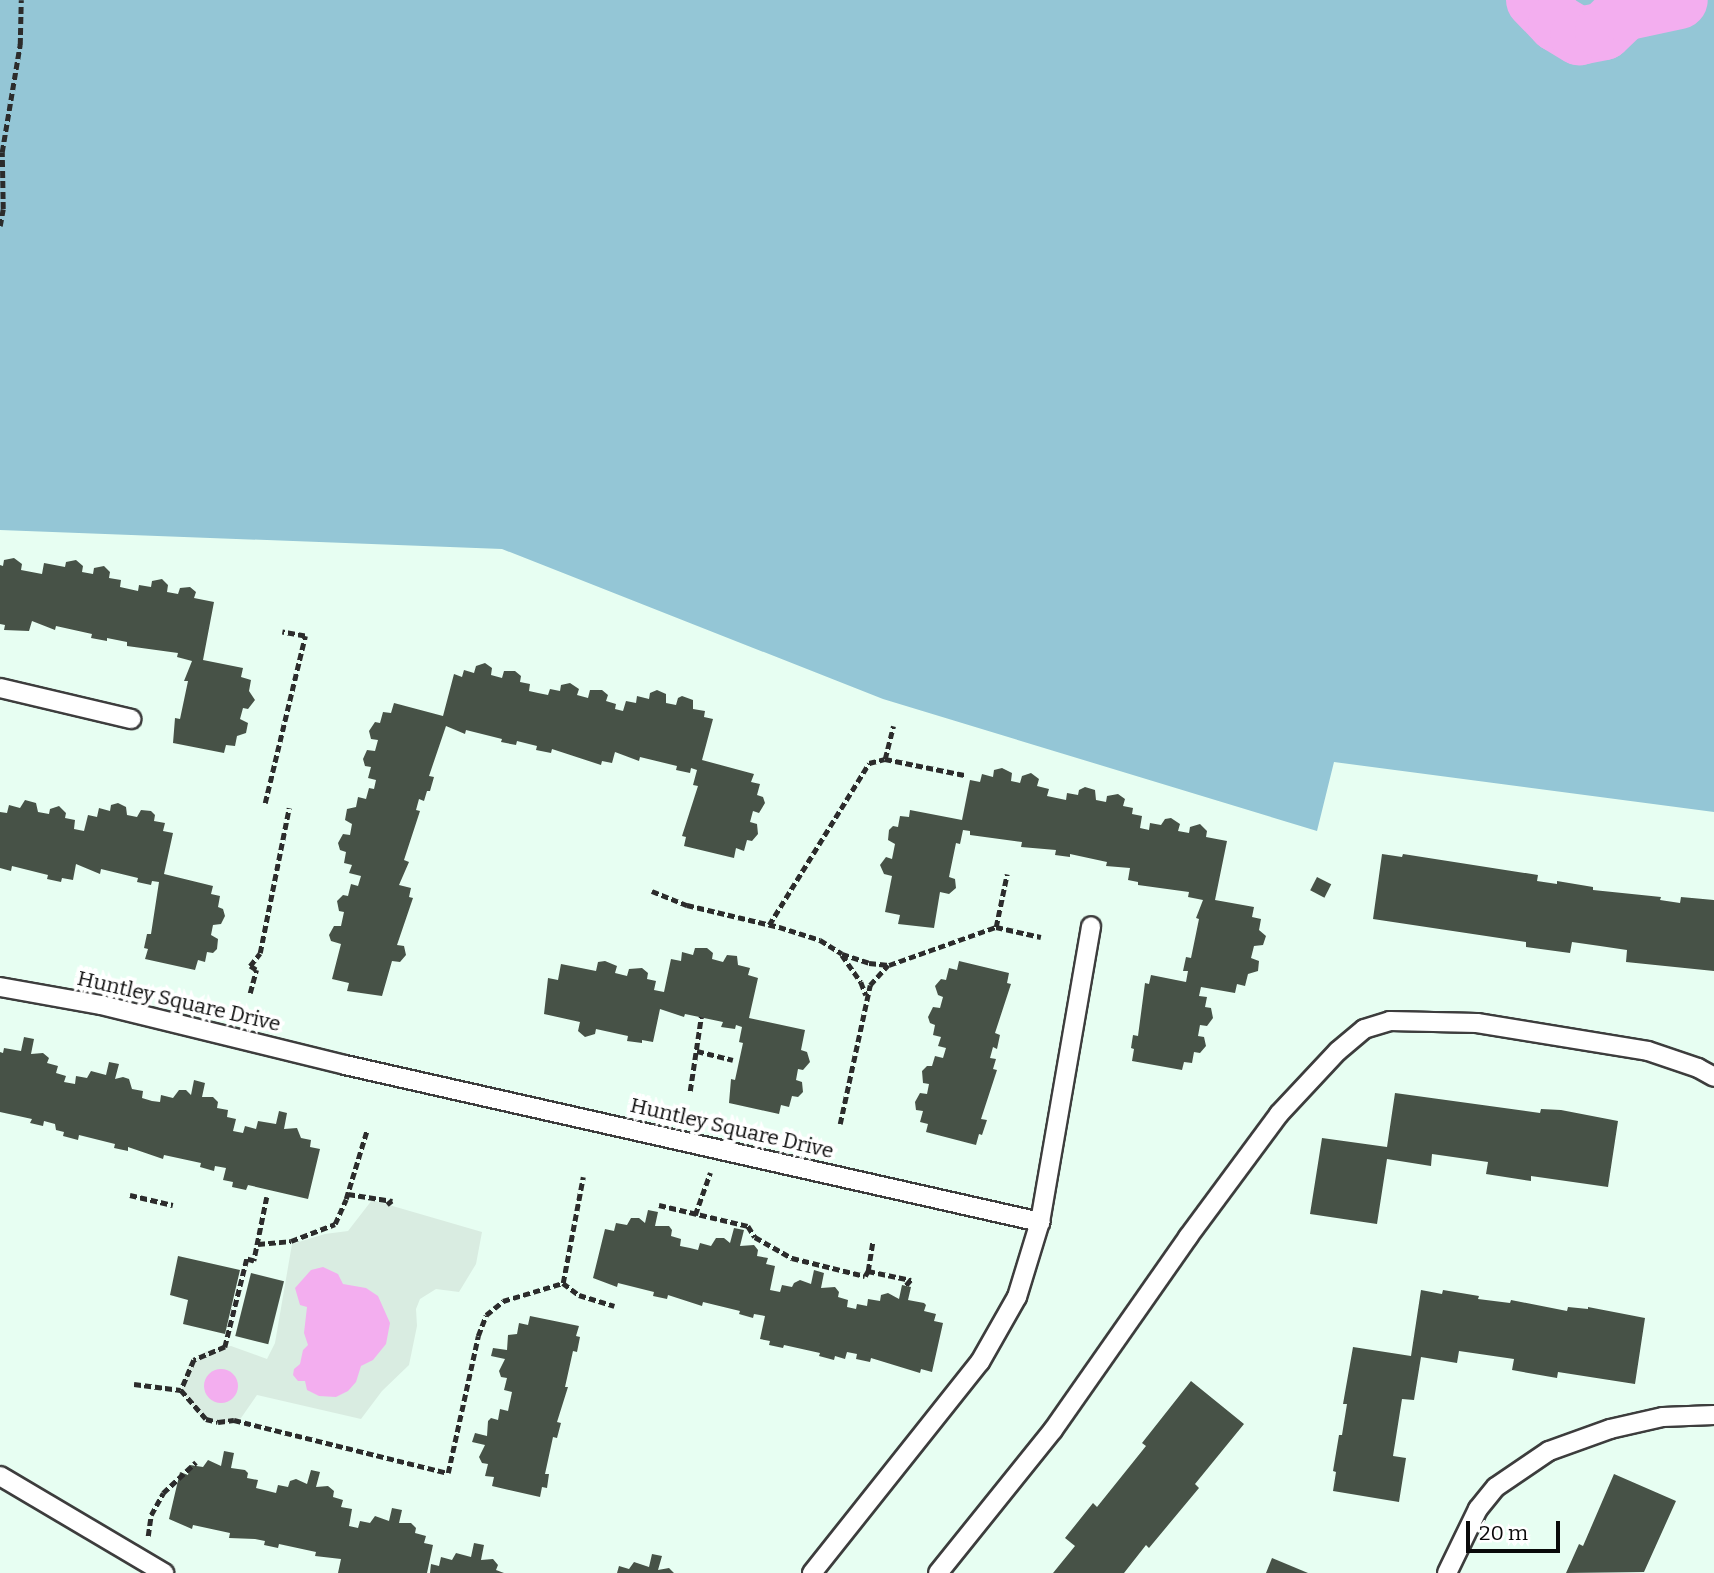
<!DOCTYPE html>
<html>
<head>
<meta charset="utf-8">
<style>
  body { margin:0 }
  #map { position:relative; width:1714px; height:1573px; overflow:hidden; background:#e7fef2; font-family:Bitter,serif }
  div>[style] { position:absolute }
  .forest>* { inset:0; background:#94c6d6 }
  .plaza>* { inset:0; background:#d9ece1 }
  .water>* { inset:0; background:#f3aeef }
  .round { border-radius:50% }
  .river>* { height:58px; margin:-29px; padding:0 29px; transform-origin:29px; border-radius:29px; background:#f3aeef }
  .building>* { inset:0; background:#475247; transform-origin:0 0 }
  .path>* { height:4.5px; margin-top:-2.25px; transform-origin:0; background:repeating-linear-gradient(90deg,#2c2c2c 0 7px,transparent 0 10.5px) }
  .roads { filter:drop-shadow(2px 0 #3d3d3d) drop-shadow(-2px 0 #3d3d3d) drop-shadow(0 2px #3d3d3d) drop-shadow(0 -2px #3d3d3d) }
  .service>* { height:18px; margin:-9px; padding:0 9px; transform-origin:9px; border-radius:9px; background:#fff }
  span { translate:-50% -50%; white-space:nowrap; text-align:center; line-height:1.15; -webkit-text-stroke:7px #fff; paint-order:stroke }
  .street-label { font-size:21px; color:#0a0a0a }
  .scale { position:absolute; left:1466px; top:1521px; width:94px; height:32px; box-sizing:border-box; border:4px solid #0a0a0a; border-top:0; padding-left:9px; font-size:21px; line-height:24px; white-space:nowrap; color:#0a0a0a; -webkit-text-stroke:5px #fff; paint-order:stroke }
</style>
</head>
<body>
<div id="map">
  <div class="forest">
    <div style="clip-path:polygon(0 0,1714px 0,1714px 812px,1334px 762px,1317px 831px,883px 699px,502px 549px,0 530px)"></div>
  </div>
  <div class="plaza">
    <div style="clip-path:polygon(372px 1200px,482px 1232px,476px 1264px,459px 1292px,436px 1289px,420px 1299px,416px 1309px,417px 1326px,409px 1365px,382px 1391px,361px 1419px,257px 1395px,241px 1418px,226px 1423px,211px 1422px,199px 1415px,181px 1390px,189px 1364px,206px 1351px,231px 1346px,267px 1359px,275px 1343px,292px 1244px,325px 1234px,348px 1231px)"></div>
  </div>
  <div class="water">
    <div style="clip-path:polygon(323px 1267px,338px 1274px,343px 1284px,366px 1288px,378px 1296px,390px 1323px,386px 1344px,373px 1360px,361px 1366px,356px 1382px,348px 1391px,336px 1397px,319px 1396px,307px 1390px,305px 1381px,298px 1381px,293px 1375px,294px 1369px,300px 1364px,303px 1350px,308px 1345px,304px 1333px,307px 1307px,300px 1305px,295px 1288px,311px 1270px)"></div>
    <div class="round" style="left:204px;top:1369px;width:34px;height:34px"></div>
  </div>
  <div class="river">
    <div style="left:1535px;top:0;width:32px;rotate:46deg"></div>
    <div style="left:1557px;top:23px;width:26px;rotate:31deg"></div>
    <div style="left:1579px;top:36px;width:25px;rotate:-11deg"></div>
    <div style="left:1604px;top:31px;width:28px;rotate:-44deg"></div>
    <div style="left:1624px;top:12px;width:56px;rotate:-12.3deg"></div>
  </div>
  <div class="building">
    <div style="clip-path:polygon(14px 558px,22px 564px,21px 570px,42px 574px,44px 563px,65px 567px,66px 562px,76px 560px,83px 566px,82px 572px,93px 574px,94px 568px,104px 566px,110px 572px,109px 578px,121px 580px,120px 587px,138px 591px,139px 585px,151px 587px,152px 581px,162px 579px,168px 585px,167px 592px,178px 594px,180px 588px,190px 587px,196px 592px,194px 598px,214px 602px,203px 660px,243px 668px,241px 677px,251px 680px,249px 691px,255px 700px,248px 709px,243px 708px,240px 719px,248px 723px,246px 733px,237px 736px,235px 746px,226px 745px,224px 753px,173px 743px,175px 718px,180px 719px,188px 681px,184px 681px,192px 661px,177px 657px,178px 653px,127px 646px,127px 642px,107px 638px,107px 641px,91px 638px,92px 634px,56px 626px,55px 630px,32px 621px,29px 631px,4px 630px,5px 625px,0 624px,0 565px,3px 566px,4px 560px)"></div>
    <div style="clip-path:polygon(485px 663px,492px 668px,491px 675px,502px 678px,504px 671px,515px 671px,521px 676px,520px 682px,530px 684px,529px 691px,538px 693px,548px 695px,550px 689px,560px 691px,561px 685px,570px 683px,579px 689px,577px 695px,588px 698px,590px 690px,602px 690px,608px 695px,606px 701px,616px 704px,615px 709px,623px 711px,626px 701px,636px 703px,637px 696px,649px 699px,650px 693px,657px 690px,666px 694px,666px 703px,676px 705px,678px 698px,682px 696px,693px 700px,693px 709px,705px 711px,704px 717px,713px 719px,702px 760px,754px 774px,751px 782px,760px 784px,757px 795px,763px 797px,765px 803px,759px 813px,753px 811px,750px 822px,757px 824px,758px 834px,752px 841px,747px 840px,744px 851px,736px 848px,734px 858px,684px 846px,686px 837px,682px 836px,698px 786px,693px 785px,697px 770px,691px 768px,690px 773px,676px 770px,677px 766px,640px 757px,639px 761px,615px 752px,612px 763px,602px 761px,601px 765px,552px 749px,551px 753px,536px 750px,537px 746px,517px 741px,516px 745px,501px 742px,502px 739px,466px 730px,465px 734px,446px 726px,429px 776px,434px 777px,430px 791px,427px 791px,424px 801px,419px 799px,416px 810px,420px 811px,404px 860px,409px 862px,399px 885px,411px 888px,409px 897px,413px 898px,397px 945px,404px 946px,406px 955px,400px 962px,392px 961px,382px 996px,347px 991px,349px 983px,332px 979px,341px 944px,331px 941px,329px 935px,334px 926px,341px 926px,344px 912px,339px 911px,337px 901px,343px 895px,348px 896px,351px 884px,358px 886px,361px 876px,349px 873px,352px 865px,344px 863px,346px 852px,340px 850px,338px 843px,343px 834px,350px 835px,352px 824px,345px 820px,347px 809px,356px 807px,358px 797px,366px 799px,369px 788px,374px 789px,376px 780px,368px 778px,371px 767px,365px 766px,363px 759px,367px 750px,375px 751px,378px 740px,371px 739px,369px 731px,375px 722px,380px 723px,383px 712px,391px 713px,394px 703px,443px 716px,454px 674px,462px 677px,464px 670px,474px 673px,476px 666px)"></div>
    <div style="clip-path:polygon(1002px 768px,1012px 773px,1011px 781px,1020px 783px,1022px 776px,1031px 773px,1039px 779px,1037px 786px,1049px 789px,1047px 796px,1066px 800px,1067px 793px,1078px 795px,1079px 790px,1085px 787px,1095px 790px,1096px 800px,1106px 802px,1107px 796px,1118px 794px,1125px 799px,1123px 806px,1133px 808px,1132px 814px,1142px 816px,1140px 828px,1149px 830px,1150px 823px,1161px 825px,1165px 819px,1171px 818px,1180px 824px,1178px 831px,1189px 833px,1190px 827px,1200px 824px,1207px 831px,1206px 837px,1227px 841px,1215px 900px,1254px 907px,1252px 917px,1261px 919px,1259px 930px,1266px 936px,1263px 945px,1254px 946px,1251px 958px,1259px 961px,1258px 971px,1248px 974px,1245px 986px,1237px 984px,1235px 993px,1201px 987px,1199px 996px,1207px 997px,1205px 1007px,1211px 1008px,1213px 1018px,1207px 1026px,1200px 1025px,1198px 1036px,1204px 1037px,1206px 1046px,1200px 1053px,1194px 1052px,1192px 1063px,1184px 1062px,1182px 1070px,1132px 1061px,1134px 1049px,1131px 1048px,1133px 1035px,1138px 1036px,1145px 983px,1149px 984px,1151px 975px,1186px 982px,1188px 971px,1183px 971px,1186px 957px,1191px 958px,1199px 919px,1196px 918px,1203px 900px,1188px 897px,1189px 892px,1138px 885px,1138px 882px,1128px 880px,1130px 868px,1106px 866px,1107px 862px,1070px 854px,1070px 857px,1055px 855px,1056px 850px,1021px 847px,1022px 842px,970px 835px,970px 831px,963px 830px,960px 844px,956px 843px,949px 877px,955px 879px,956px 888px,949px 894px,940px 892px,934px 928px,898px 924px,900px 915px,885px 912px,892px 876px,884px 874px,880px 865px,886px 857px,892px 859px,895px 844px,888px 840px,889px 830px,893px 826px,898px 827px,900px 816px,909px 817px,910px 810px,962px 820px,970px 780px,980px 782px,982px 774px,993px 777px,994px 770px)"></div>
    <div style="clip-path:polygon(25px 800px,36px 803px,38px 812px,49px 814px,50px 809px,59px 806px,66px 813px,65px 818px,75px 820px,74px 829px,84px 831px,88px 815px,97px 817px,99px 808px,110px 811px,111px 805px,118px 803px,126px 807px,127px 815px,137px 817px,141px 810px,151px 811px,155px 815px,154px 821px,165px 823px,163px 831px,173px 833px,164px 874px,213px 886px,211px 894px,220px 896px,218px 907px,223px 909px,225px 916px,221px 924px,213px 925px,211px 935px,218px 939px,217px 949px,213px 953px,207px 952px,205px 962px,198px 960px,195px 970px,145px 959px,148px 949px,144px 948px,147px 934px,151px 934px,159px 882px,152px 881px,151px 885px,137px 882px,138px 878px,101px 869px,100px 874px,76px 864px,73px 880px,62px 878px,61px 882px,47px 879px,48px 875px,12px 866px,11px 871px,0 868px,0 812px,7px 813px,9px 805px,20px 808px)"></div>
    <div style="clip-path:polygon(1382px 854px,1402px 857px,1403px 854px,1538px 875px,1537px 881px,1557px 884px,1557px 881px,1593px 887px,1593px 890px,1661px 897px,1660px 900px,1680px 903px,1681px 897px,1714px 900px,1714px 971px,1626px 962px,1627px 950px,1600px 946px,1572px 942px,1570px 953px,1526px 947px,1526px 942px,1373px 919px)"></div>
    <div style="left:1317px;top:877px;width:16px;height:15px;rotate:27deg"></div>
    <div style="clip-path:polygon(695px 948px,707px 948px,713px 953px,712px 959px,723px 962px,727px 955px,737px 956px,738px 965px,750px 968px,748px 975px,758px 978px,749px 1018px,805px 1030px,801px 1050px,807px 1052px,810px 1062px,803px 1070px,798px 1069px,796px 1080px,802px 1082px,803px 1092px,798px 1097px,792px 1096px,789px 1107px,781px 1105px,779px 1114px,729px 1103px,731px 1079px,735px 1080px,743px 1043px,739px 1042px,742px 1027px,736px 1025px,735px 1029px,721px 1027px,723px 1022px,685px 1014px,684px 1017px,660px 1009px,653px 1042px,642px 1040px,642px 1043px,627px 1041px,628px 1036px,596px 1029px,595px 1034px,585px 1037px,578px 1031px,580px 1022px,544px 1014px,548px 978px,558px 980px,561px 964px,596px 971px,598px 962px,605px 961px,617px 966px,615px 973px,627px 976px,629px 969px,642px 968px,648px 973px,647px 979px,656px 981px,654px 990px,664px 992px,671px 959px,681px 961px,682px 952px,693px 955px)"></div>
    <div style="clip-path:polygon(959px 961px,1009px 973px,1007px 983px,1011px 984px,995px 1033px,1000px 1035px,997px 1049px,993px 1047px,990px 1058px,996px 1059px,993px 1069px,997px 1070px,981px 1119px,987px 1120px,982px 1135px,979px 1134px,976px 1145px,926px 1132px,928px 1124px,920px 1122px,923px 1111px,916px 1110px,915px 1102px,920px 1093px,927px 1094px,929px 1084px,923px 1083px,922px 1071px,927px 1066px,932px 1066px,935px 1056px,943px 1058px,946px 1048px,938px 1046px,941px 1037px,933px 1035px,935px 1025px,930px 1023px,928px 1017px,933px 1007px,940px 1008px,943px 997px,938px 995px,935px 986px,941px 979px,946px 980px,949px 968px,957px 970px)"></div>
    <div style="clip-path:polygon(24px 1037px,34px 1039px,31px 1054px,43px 1053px,49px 1058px,47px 1063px,58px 1066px,56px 1073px,66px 1076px,64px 1082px,75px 1084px,76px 1076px,87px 1078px,91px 1071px,106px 1075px,109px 1062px,119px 1064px,115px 1079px,123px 1077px,129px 1079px,132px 1089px,143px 1091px,142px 1098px,152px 1101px,160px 1102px,161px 1095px,173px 1098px,179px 1090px,186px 1090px,191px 1095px,194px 1080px,205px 1083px,202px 1097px,213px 1097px,218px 1102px,217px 1108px,228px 1110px,227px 1117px,236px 1119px,233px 1131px,243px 1133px,245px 1126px,256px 1129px,258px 1121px,276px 1124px,279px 1111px,287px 1113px,284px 1129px,297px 1128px,301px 1138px,311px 1140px,310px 1147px,320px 1149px,308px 1199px,248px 1185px,246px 1190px,232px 1187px,233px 1182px,223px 1180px,226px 1168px,215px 1166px,214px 1171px,200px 1167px,201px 1163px,164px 1155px,163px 1159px,128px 1147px,128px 1151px,114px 1148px,115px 1144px,79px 1135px,78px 1140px,63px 1136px,64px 1132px,56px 1130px,55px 1124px,44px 1121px,43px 1126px,30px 1123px,32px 1119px,0 1112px,0 1052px,3px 1053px,4px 1048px,21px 1051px)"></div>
    <div style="clip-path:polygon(1395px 1093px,1540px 1113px,1541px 1109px,1561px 1110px,1618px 1121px,1608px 1187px,1531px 1176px,1531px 1181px,1486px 1174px,1488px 1162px,1432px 1154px,1431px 1166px,1387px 1159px,1377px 1224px,1310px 1214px,1322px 1138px,1387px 1147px)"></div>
    <div style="clip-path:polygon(648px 1210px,658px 1212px,655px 1226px,669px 1226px,672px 1230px,671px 1236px,681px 1239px,680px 1246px,690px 1248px,698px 1250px,700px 1243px,711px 1246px,716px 1238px,724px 1238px,730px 1243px,734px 1228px,744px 1230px,740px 1246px,754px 1245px,758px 1250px,757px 1256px,768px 1258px,766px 1264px,775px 1266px,770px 1290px,780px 1292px,782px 1285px,792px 1287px,794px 1283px,800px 1280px,811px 1284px,814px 1270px,824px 1273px,821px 1288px,835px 1287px,839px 1292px,838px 1297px,848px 1300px,847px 1307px,856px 1309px,857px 1304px,867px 1306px,868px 1299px,880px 1301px,881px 1295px,888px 1293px,899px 1299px,902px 1285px,911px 1287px,908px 1300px,924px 1303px,926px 1305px,924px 1311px,936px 1314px,934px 1321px,943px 1323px,932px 1372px,921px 1369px,920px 1373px,871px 1358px,870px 1362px,856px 1359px,857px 1354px,847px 1352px,845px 1359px,835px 1356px,834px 1360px,819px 1356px,820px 1353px,784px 1345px,783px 1348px,769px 1345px,770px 1341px,760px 1339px,765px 1316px,754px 1314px,753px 1318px,739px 1314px,740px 1311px,703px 1302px,702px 1306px,668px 1295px,667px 1299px,653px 1296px,654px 1292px,618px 1283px,617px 1287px,593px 1278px,605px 1229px,614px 1231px,616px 1223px,627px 1225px,631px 1218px,639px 1218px,645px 1223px)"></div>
    <div style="clip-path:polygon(178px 1256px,240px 1270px,225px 1334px,183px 1324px,188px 1300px,170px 1295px)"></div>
    <div style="left:251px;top:1273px;width:34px;height:65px;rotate:14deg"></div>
    <div style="clip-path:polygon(1421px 1290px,1442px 1294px,1443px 1290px,1479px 1296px,1478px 1299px,1510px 1303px,1511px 1300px,1567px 1311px,1568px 1307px,1588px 1309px,1588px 1307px,1645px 1318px,1635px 1384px,1558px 1372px,1557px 1378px,1512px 1370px,1514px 1359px,1459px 1351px,1457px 1363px,1421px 1357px,1414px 1400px,1402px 1399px,1393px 1456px,1406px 1458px,1399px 1502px,1333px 1491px,1336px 1472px,1333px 1471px,1339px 1435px,1342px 1435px,1347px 1404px,1343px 1404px,1353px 1347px,1411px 1356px)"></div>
    <div style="clip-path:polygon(530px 1316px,579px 1326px,576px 1336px,580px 1337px,577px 1352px,573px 1351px,565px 1387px,568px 1387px,557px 1422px,561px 1423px,557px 1438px,553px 1437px,545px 1474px,549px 1474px,547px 1488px,542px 1487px,540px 1497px,492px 1486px,494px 1477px,485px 1476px,488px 1464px,482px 1463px,479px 1457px,485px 1445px,472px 1442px,475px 1433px,487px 1436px,488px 1421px,491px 1418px,498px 1420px,500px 1409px,508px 1411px,512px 1392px,504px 1390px,507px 1378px,501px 1377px,499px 1371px,505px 1359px,491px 1356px,493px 1348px,507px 1350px,508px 1335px,517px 1334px,519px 1323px,528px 1325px)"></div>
    <div style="clip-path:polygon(1191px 1381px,1244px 1424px,1195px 1484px,1199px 1488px,1149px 1548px,1146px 1545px,1124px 1573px,1053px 1573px,1075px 1546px,1065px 1538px,1093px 1503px,1097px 1507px,1146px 1446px,1142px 1443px)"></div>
    <div style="clip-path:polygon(224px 1451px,234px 1453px,231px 1468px,245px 1470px,248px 1473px,247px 1478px,258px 1480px,256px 1488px,276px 1493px,278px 1485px,288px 1487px,290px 1481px,296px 1479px,307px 1484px,311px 1470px,320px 1472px,316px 1487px,328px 1486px,334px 1491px,333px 1497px,343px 1500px,341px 1507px,352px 1509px,349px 1526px,358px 1528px,360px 1521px,370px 1523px,375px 1516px,389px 1521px,392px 1508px,402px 1510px,399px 1523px,411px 1523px,416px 1528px,415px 1533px,426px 1536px,424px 1543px,433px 1545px,427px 1573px,338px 1573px,341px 1559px,315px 1556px,316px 1552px,279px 1544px,278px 1548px,264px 1545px,265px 1541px,255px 1539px,229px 1538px,230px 1533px,193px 1525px,192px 1529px,169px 1519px,180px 1472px,188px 1475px,190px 1465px,203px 1467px,208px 1460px,221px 1466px)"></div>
    <div style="clip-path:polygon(1614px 1474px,1676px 1501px,1644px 1572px,1566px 1573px,1579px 1544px,1583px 1546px)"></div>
    <div style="clip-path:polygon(474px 1543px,484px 1545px,481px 1560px,493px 1559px,498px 1565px,496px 1570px,504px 1573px,430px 1573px,431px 1564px,439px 1566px,441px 1557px,452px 1560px,456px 1553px,471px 1557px)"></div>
    <div style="clip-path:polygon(652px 1554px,662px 1556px,658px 1570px,669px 1568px,674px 1573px,617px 1573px,619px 1566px,629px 1569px,634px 1562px,649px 1567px)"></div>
    <div style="clip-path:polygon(1272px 1558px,1308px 1573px,1266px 1573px)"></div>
  </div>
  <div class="path">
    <div style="left:0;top:226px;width:17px;rotate:-80deg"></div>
    <div style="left:3px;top:209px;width:57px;rotate:-91deg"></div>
    <div style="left:2px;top:152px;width:109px;rotate:-80.5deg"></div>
    <div style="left:20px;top:45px;width:45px;rotate:-88.7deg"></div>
    <div style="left:885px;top:759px;width:34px;rotate:-76deg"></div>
    <div style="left:265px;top:803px;width:172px;rotate:-76.5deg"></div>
    <div style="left:305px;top:636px;width:23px;rotate:-170deg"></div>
    <div style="left:652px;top:891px;width:38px;rotate:22deg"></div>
    <div style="left:687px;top:905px;width:95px;rotate:13.4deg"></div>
    <div style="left:779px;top:927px;width:43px;rotate:17.6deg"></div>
    <div style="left:820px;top:940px;width:26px;rotate:32deg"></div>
    <div style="left:842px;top:954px;width:28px;rotate:18deg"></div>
    <div style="left:869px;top:963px;width:20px;rotate:6deg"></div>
    <div style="left:889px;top:965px;width:114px;rotate:-19.6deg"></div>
    <div style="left:996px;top:927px;width:46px;rotate:12.5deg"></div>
    <div style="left:769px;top:925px;width:190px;rotate:-58.3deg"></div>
    <div style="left:869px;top:763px;width:16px;rotate:-14deg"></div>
    <div style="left:885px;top:759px;width:81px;rotate:11.4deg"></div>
    <div style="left:996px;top:927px;width:54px;rotate:-78.3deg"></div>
    <div style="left:842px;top:955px;width:33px;rotate:55deg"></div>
    <div style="left:861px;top:982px;width:14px;rotate:69deg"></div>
    <div style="left:250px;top:993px;width:24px;rotate:-75deg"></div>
    <div style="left:256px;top:970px;width:7px;rotate:-146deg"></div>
    <div style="left:250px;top:966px;width:16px;rotate:-52deg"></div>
    <div style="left:260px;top:953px;width:148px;rotate:-78.7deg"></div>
    <div style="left:697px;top:1051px;width:37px;rotate:14deg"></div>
    <div style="left:690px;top:1091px;width:75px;rotate:-81.5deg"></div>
    <div style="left:840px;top:1124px;width:142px;rotate:-77.8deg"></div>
    <div style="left:870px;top:985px;width:27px;rotate:-48deg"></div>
    <div style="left:348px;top:1194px;width:45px;rotate:9deg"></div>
    <div style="left:392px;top:1201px;width:6px;rotate:141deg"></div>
    <div style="left:130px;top:1195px;width:44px;rotate:13.1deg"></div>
    <div style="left:267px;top:1197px;width:65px;rotate:101.5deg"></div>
    <div style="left:254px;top:1261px;width:7px;rotate:-164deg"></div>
    <div style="left:247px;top:1259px;width:91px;rotate:104deg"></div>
    <div style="left:225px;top:1347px;width:34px;rotate:157deg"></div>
    <div style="left:194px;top:1360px;width:33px;rotate:113deg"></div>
    <div style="left:181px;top:1390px;width:38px;rotate:49deg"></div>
    <div style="left:206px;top:1419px;width:12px;rotate:14deg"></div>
    <div style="left:218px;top:1422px;width:16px;rotate:-7deg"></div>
    <div style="left:234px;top:1420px;width:220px;rotate:13.9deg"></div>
    <div style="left:448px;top:1473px;width:140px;rotate:-77.6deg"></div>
    <div style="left:478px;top:1336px;width:22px;rotate:-69deg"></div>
    <div style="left:486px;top:1315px;width:22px;rotate:-39deg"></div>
    <div style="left:503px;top:1301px;width:63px;rotate:-16.7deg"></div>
    <div style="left:563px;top:1283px;width:108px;rotate:-79.3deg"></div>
    <div style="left:659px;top:1205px;width:91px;rotate:13.3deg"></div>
    <div style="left:748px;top:1226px;width:13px;rotate:58deg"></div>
    <div style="left:755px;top:1237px;width:43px;rotate:29.6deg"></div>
    <div style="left:792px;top:1258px;width:75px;rotate:13.9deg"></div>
    <div style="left:865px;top:1276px;width:6px;rotate:-59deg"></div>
    <div style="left:868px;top:1271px;width:44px;rotate:11.8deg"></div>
    <div style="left:911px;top:1280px;width:8px;rotate:130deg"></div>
    <div style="left:695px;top:1215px;width:45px;rotate:-70.3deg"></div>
    <div style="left:258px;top:1244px;width:33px;rotate:-5deg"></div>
    <div style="left:291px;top:1241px;width:47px;rotate:-21.1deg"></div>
    <div style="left:335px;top:1224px;width:27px;rotate:-66deg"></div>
    <div style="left:346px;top:1199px;width:72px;rotate:-73.1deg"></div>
    <div style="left:868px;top:1271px;width:30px;rotate:-81deg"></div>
    <div style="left:563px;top:1283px;width:20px;rotate:37deg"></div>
    <div style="left:579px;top:1295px;width:37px;rotate:17deg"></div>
    <div style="left:134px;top:1384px;width:47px;rotate:7.3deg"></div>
    <div style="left:148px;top:1536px;width:21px;rotate:-82deg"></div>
    <div style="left:151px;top:1515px;width:25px;rotate:-61deg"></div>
    <div style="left:163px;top:1493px;width:45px;rotate:-43.2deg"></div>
  </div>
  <div class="roads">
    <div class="service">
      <div style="left:0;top:688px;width:135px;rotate:13.3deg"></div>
      <div style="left:0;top:987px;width:103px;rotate:10.1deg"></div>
      <div style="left:101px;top:1005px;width:251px;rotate:13.8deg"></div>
      <div style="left:345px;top:1065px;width:713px;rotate:12.73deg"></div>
      <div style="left:0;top:1476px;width:191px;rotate:30.6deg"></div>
      <div style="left:812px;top:1573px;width:270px;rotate:-51.5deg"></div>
      <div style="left:980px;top:1362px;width:75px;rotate:-60.4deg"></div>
      <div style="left:1017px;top:1297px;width:78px;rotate:-73deg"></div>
      <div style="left:1040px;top:1222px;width:300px;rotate:-80.2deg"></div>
      <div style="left:938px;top:1573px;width:184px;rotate:-51.2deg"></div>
      <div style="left:1053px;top:1430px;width:236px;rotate:-55deg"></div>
      <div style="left:1188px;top:1237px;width:153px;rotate:-53.5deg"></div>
      <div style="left:1279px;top:1114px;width:86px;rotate:-46.9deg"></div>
      <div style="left:1338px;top:1051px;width:34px;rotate:-40deg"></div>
      <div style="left:1364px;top:1029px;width:27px;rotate:-17deg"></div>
      <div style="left:1390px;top:1021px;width:87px;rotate:1.3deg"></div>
      <div style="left:1477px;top:1023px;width:173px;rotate:9.3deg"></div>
      <div style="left:1648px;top:1051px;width:53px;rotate:18.8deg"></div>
      <div style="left:1698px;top:1068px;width:18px;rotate:29deg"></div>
      <div style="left:1447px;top:1573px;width:71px;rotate:-64.2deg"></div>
      <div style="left:1478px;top:1509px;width:28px;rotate:-51deg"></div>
      <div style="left:1496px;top:1487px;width:64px;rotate:-34.2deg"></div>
      <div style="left:1549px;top:1451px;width:65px;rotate:-19.8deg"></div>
      <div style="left:1610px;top:1429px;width:54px;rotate:-12.8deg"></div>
      <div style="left:1663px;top:1417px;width:51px;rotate:-2.2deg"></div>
    </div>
  </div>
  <div class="street-label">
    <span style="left:179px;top:1001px;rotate:13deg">Huntley Square Drive</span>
    <span style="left:732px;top:1128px;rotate:13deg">Huntley Square Drive</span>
  </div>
  <div class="scale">20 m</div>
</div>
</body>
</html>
